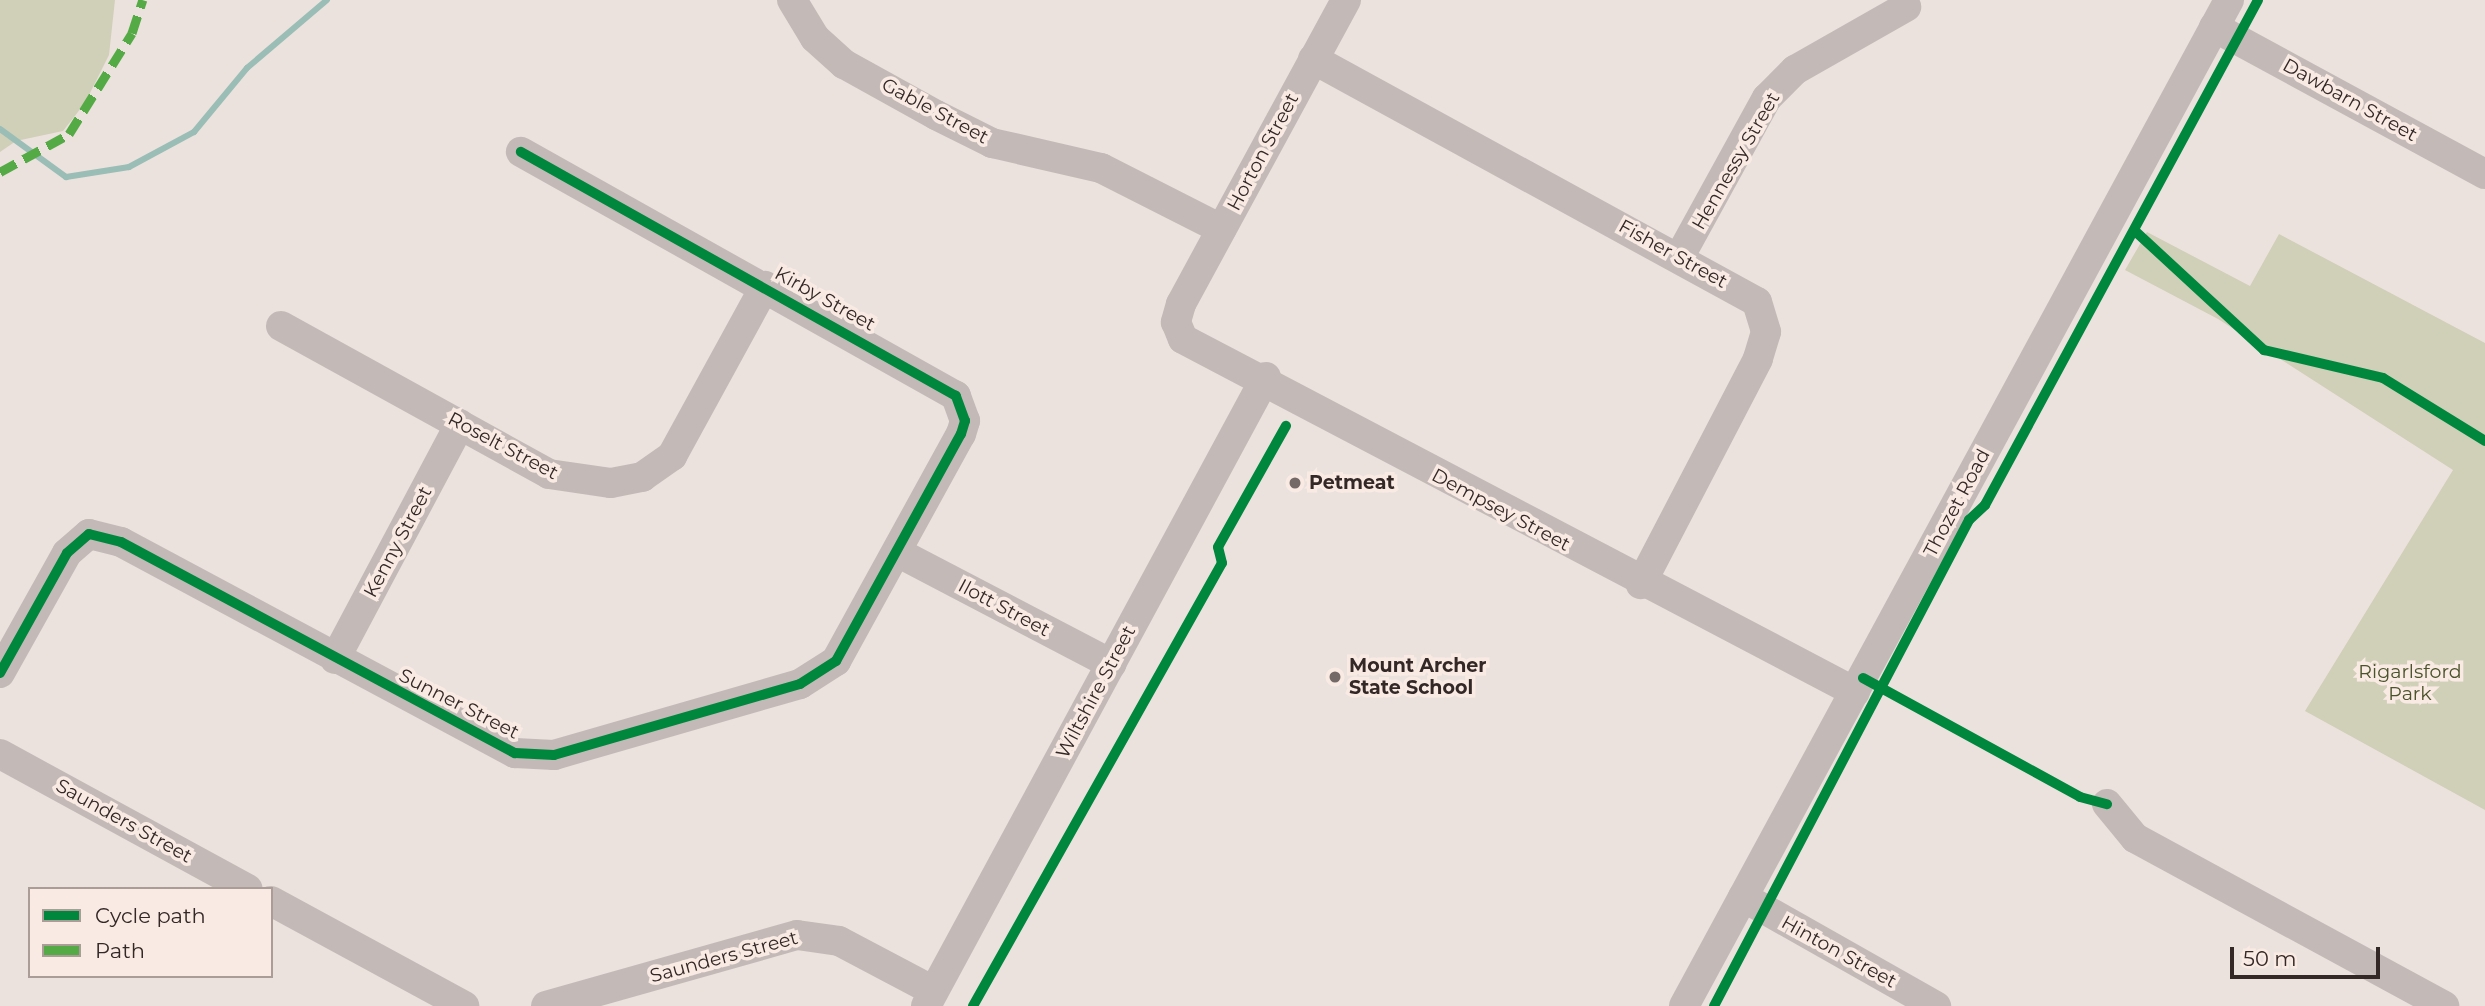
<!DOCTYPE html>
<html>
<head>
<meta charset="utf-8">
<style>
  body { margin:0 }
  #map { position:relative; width:2485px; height:1006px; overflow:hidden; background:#ebe2de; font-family:Montserrat,sans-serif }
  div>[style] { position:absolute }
  .green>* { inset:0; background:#d0cfb8 }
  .stream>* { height:6px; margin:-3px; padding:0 3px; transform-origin:3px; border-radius:3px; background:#9abdb6 }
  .minor>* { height:30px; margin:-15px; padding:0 15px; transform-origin:15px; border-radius:15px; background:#c3bab7 }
  .quiet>* { height:9px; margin-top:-4.5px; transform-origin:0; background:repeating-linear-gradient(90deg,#54aa44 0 18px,transparent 0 27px) }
  .cycleway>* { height:10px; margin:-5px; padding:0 5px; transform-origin:5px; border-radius:5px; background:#00873e }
  .dots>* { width:19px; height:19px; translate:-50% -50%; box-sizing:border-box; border:4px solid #f9ebe4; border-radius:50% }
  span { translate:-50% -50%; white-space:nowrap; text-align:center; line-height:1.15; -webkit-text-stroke:7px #f9ebe4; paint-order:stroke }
  .street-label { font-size:19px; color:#342826 }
  .poi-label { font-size:19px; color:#342826; font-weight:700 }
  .left { translate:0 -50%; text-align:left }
  .park-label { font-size:19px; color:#4a522a }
  .legend { position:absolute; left:28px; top:887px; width:245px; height:91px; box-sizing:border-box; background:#f9ebe4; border:2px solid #aa9d98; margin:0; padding:9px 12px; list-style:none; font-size:21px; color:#342826 }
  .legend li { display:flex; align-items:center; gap:14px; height:35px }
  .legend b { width:35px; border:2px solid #aa9d98 }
  .scale { position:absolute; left:2230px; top:947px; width:150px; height:32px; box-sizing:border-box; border:4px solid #342826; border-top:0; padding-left:9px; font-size:21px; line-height:24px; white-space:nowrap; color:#342826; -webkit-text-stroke:5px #f9ebe4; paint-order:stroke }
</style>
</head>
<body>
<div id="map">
  <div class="green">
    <div style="clip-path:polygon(0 0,115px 0,109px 55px,85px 103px,63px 131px,16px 141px,0 152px)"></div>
    <div style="clip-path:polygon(2147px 232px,2250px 286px,2279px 234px,2485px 343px,2485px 810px,2305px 711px,2453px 470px,2218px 319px,2125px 270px)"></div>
  </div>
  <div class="stream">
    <div style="left:0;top:129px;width:82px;rotate:36deg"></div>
    <div style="left:66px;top:177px;width:64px;rotate:-9deg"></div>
    <div style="left:129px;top:167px;width:74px;rotate:-28.3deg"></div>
    <div style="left:194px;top:132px;width:83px;rotate:-50.4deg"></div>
    <div style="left:247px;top:68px;width:105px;rotate:-40.4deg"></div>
  </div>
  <div class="minor">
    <div style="left:792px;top:0;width:44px;rotate:58.8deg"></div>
    <div style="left:815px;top:38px;width:39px;rotate:42deg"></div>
    <div style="left:844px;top:64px;width:105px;rotate:29deg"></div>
    <div style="left:936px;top:115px;width:63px;rotate:26.6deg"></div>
    <div style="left:992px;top:143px;width:112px;rotate:12.9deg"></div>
    <div style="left:1101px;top:168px;width:135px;rotate:26.9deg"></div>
    <div style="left:1346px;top:0;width:346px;rotate:118.5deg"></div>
    <div style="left:1181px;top:304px;width:19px;rotate:106deg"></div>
    <div style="left:1176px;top:322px;width:18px;rotate:68deg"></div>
    <div style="left:1183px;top:339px;width:759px;rotate:27.71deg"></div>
    <div style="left:2214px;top:27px;width:308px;rotate:28.5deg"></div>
    <div style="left:1313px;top:59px;width:506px;rotate:28.69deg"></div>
    <div style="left:1757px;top:302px;width:31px;rotate:73deg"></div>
    <div style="left:1766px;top:332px;width:28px;rotate:107deg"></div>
    <div style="left:1758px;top:359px;width:254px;rotate:117.5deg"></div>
    <div style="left:1680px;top:256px;width:180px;rotate:-61.2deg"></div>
    <div style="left:1767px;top:98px;width:40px;rotate:-45deg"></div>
    <div style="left:1795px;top:70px;width:128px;rotate:-29.6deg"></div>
    <div style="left:281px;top:326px;width:306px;rotate:28.9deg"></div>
    <div style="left:549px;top:474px;width:63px;rotate:8.3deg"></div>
    <div style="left:611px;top:483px;width:32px;rotate:-11deg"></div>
    <div style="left:642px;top:477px;width:37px;rotate:-35deg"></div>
    <div style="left:672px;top:456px;width:194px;rotate:-61.3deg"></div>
    <div style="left:897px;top:552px;width:242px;rotate:27.6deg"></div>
    <div style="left:335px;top:659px;width:266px;rotate:-62deg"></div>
    <div style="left:0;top:673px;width:137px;rotate:-60.8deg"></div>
    <div style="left:67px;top:553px;width:29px;rotate:-41deg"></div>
    <div style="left:89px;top:534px;width:33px;rotate:14deg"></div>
    <div style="left:121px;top:542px;width:447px;rotate:28.2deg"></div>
    <div style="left:515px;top:753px;width:39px;rotate:3deg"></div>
    <div style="left:554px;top:755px;width:256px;rotate:-16.1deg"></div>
    <div style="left:800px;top:684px;width:43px;rotate:-32.6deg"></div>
    <div style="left:836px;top:661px;width:259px;rotate:-61.2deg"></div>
    <div style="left:961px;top:434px;width:14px;rotate:-73deg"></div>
    <div style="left:965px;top:421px;width:27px;rotate:-110deg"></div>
    <div style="left:956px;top:396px;width:499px;rotate:-150.7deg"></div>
    <div style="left:0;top:754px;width:282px;rotate:28.6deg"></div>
    <div style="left:2107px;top:804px;width:44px;rotate:50.5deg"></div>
    <div style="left:2135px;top:838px;width:352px;rotate:28.5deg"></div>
    <div style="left:1743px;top:897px;width:222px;rotate:29.5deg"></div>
    <div style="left:271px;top:901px;width:220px;rotate:28.5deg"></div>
    <div style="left:546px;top:1006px;width:261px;rotate:-15.8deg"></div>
    <div style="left:797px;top:935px;width:42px;rotate:8.1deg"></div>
    <div style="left:839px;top:941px;width:107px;rotate:27.8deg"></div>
    <div style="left:926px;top:1006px;width:715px;rotate:-61.61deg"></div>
    <div style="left:1684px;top:1006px;width:1144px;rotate:-61.55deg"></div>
  </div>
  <div class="quiet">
    <div style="left:0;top:172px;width:79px;rotate:-28.8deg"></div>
    <div style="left:69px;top:134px;width:119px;rotate:-58deg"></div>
    <div style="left:132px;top:33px;width:35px;rotate:-72deg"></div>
  </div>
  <div class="cycleway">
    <div style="left:2135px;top:231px;width:176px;rotate:42.7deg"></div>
    <div style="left:2264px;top:350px;width:122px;rotate:13.2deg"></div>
    <div style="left:2383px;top:378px;width:120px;rotate:31.7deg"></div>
    <div style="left:0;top:673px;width:137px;rotate:-60.8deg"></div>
    <div style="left:67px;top:553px;width:29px;rotate:-41deg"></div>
    <div style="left:89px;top:534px;width:33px;rotate:14deg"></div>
    <div style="left:121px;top:542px;width:447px;rotate:28.2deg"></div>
    <div style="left:515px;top:753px;width:39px;rotate:3deg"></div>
    <div style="left:554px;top:755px;width:256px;rotate:-16.1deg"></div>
    <div style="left:800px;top:684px;width:43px;rotate:-32.6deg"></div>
    <div style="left:836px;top:661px;width:259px;rotate:-61.2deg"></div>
    <div style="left:961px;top:434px;width:14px;rotate:-73deg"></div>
    <div style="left:965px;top:421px;width:27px;rotate:-110deg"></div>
    <div style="left:956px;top:396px;width:499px;rotate:-150.7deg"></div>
    <div style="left:1863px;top:678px;width:247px;rotate:28.7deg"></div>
    <div style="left:2080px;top:797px;width:28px;rotate:15deg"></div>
    <div style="left:973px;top:1006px;width:508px;rotate:-60.66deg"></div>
    <div style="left:1222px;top:563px;width:16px;rotate:-104deg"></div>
    <div style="left:1218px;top:547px;width:139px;rotate:-60.7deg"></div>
    <div style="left:1714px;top:1006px;width:549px;rotate:-62.31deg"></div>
    <div style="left:1969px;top:520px;width:22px;rotate:-43deg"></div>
    <div style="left:1985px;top:505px;width:574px;rotate:-61.6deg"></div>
  </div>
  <div class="dots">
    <div style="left:1295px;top:483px;background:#746966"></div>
    <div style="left:1335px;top:677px;background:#746966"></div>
  </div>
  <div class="street-label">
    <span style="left:2350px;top:100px;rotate:29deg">Dawbarn Street</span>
    <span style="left:935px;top:111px;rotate:28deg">Gable Street</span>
    <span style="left:1263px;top:152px;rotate:-62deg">Horton Street</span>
    <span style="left:1736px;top:161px;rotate:-60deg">Hennessy Street</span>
    <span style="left:1673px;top:254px;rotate:29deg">Fisher Street</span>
    <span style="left:825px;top:299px;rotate:29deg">Kirby Street</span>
    <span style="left:503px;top:446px;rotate:28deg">Roselt Street</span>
    <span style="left:1957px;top:503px;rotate:-62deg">Thozet Road</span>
    <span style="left:1501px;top:510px;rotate:28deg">Dempsey Street</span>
    <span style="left:398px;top:542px;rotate:-62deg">Kenny Street</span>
    <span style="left:1004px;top:608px;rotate:28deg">Ilott Street</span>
    <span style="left:1096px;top:692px;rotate:-62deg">Wiltshire Street</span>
    <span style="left:459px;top:704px;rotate:27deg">Sunner Street</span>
    <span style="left:124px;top:821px;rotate:29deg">Saunders Street</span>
    <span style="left:1839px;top:952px;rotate:29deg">Hinton Street</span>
    <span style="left:724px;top:957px;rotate:-15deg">Saunders Street</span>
  </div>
  <div class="poi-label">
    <span class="left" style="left:1309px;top:483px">Petmeat</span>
    <span class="left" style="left:1349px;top:677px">Mount Archer<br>State School</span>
  </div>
  <div class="park-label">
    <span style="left:2410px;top:683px">Rigarlsford<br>Park</span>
  </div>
  <ul class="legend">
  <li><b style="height:9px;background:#00873e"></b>Cycle path</li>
  <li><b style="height:9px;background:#54aa44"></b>Path</li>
  </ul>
  <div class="scale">50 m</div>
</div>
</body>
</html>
